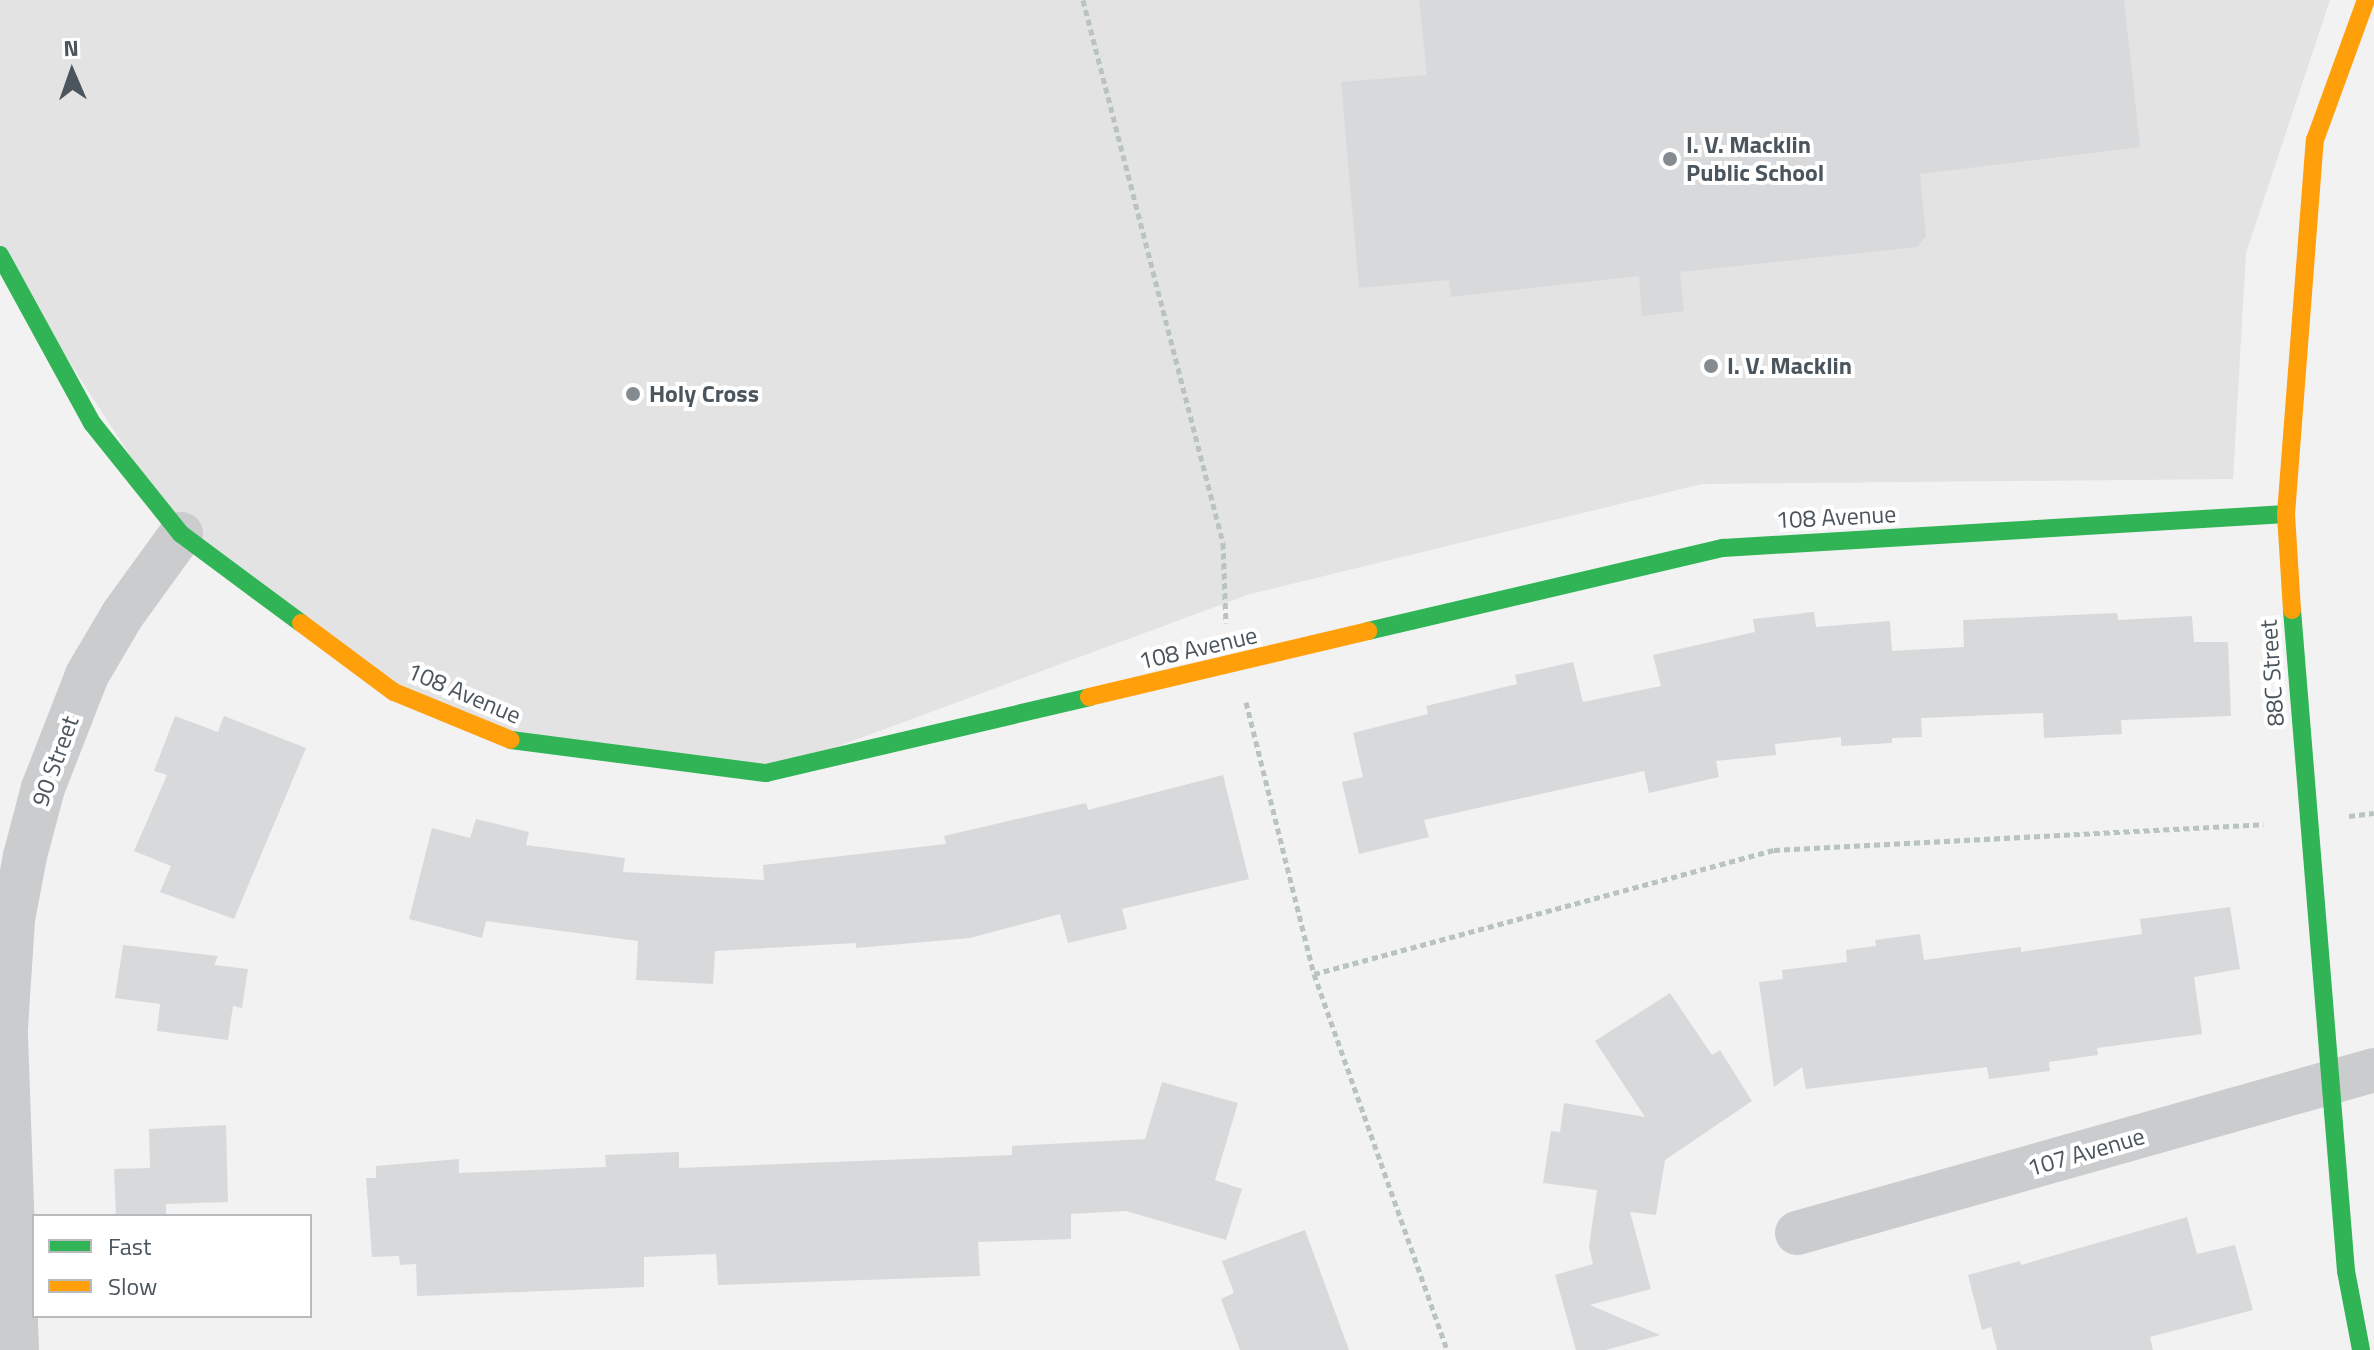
<!DOCTYPE html>
<html>
<head>
<meta charset="utf-8">
<style>
  body { margin:0 }
  #map { position:relative; width:2374px; height:1350px; overflow:hidden; background:#f2f2f2; font-family:"Titillium Web",sans-serif }
  div>[style] { position:absolute }
  .education>* { inset:0; background:#e4e3e3 }
  .building>* { inset:0; background:#d8d9da }
  .path>* { height:5px; margin-top:-2.5px; transform-origin:0; background:repeating-linear-gradient(90deg,#b9c4c0 0 6px,transparent 0 10px) }
  .street>* { height:44px; margin:-22px; padding:0 22px; transform-origin:22px; border-radius:22px; background:#cacccd }
  .fast>* { height:18px; margin:-9px; padding:0 9px; transform-origin:9px; border-radius:9px; background:#30b455 }
  .slow>* { height:18px; margin:-9px; padding:0 9px; transform-origin:9px; border-radius:9px; background:#ff9f0a }
  .dots>* { width:22px; height:22px; translate:-50% -50%; box-sizing:border-box; border:4px solid #fff; border-radius:50% }
  span { translate:-50% -50%; white-space:nowrap; text-align:center; line-height:1.15; -webkit-text-stroke:8px #fff; paint-order:stroke }
  .poi-label { font-size:24px; color:#4a555d; font-weight:700 }
  .left { translate:0 -50%; text-align:left }
  .street-label { font-size:24px; color:#4a555d }
  .legend { position:absolute; left:32px; top:1214px; width:280px; height:104px; box-sizing:border-box; background:#fff; border:2px solid #b7bbbe; margin:0; padding:10px 14px; list-style:none; font-size:24px; color:#4a555d }
  .legend li { display:flex; align-items:center; gap:16px; height:40px }
  .legend b { width:40px; border:2px solid #b7bbbe }
  .north { position:absolute; left:32px; top:32px; width:80px; height:80px; -webkit-text-stroke:6px #fff; paint-order:stroke; rotate:358deg; font-size:22px; font-weight:700; line-height:32px; text-align:center; color:#4a555d }
  .north::after { content:''; display:block; margin:auto; width:28px; height:36px; background:#4a555d; clip-path:polygon(50% 0,100% 100%,50% 72%,0 100%) }
</style>
</head>
<body>
<div id="map">
  <div class="education">
    <div style="clip-path:polygon(0 0,2330px 0,2246px 253px,2233px 479px,1702px 484px,1250px 594px,766px 773px,519px 743px,394px 692px,181px 534px,0 255px)"></div>
  </div>
  <div class="building">
    <div style="clip-path:polygon(1419px 0,2124px 0,2140px 147px,1920px 174px,1926px 236px,1917px 247px,1680px 272px,1684px 311px,1642px 316px,1639px 276px,1451px 297px,1449px 280px,1359px 288px,1341px 82px,1427px 75px)"></div>
    <div style="clip-path:polygon(1814px 612px,1816px 627px,1890px 621px,1892px 651px,1964px 647px,1963px 620px,2117px 613px,2118px 620px,2192px 616px,2194px 642px,2228px 642px,2231px 716px,2121px 720px,2122px 734px,2044px 738px,2043px 713px,1921px 718px,1922px 737px,1892px 738px,1892px 743px,1841px 746px,1841px 737px,1775px 744px,1776px 755px,1716px 761px,1719px 777px,1649px 793px,1644px 771px,1424px 820px,1429px 837px,1359px 854px,1342px 782px,1363px 777px,1353px 733px,1428px 714px,1426px 706px,1517px 684px,1515px 675px,1573px 662px,1583px 702px,1661px 686px,1653px 655px,1755px 632px,1753px 619px)"></div>
    <div style="clip-path:polygon(175px 716px,218px 732px,224px 716px,306px 748px,234px 919px,160px 892px,171px 866px,134px 851px,167px 775px,154px 771px)"></div>
    <div style="clip-path:polygon(1223px 775px,1249px 879px,1122px 909px,1127px 929px,1068px 943px,1060px 914px,970px 938px,856px 948px,856px 943px,715px 951px,713px 984px,636px 980px,638px 941px,486px 921px,482px 938px,409px 919px,432px 828px,470px 838px,476px 819px,529px 832px,526px 845px,625px 858px,623px 872px,764px 880px,763px 865px,946px 844px,944px 836px,1086px 803px,1088px 810px)"></div>
    <div style="clip-path:polygon(2230px 907px,2240px 969px,2194px 977px,2202px 1034px,2097px 1048px,2098px 1055px,2049px 1062px,2050px 1071px,1989px 1079px,1987px 1067px,1806px 1089px,1802px 1067px,1774px 1087px,1759px 982px,1783px 979px,1782px 970px,1847px 962px,1846px 950px,1876px 946px,1875px 940px,1920px 934px,1924px 960px,2021px 947px,2021px 952px,2142px 934px,2140px 919px)"></div>
    <div style="clip-path:polygon(123px 945px,218px 956px,214px 965px,248px 969px,242px 1008px,233px 1006px,228px 1040px,157px 1031px,160px 1004px,115px 998px)"></div>
    <div style="clip-path:polygon(1670px 993px,1712px 1055px,1720px 1050px,1752px 1101px,1665px 1160px,1656px 1215px,1630px 1212px,1651px 1289px,1590px 1305px,1660px 1335px,1606px 1350px,1576px 1350px,1555px 1275px,1593px 1264px,1589px 1247px,1597px 1190px,1543px 1183px,1551px 1131px,1560px 1132px,1564px 1103px,1645px 1117px,1595px 1041px)"></div>
    <div style="clip-path:polygon(1162px 1082px,1238px 1103px,1215px 1180px,1242px 1189px,1226px 1240px,1126px 1211px,1071px 1214px,1071px 1239px,978px 1242px,980px 1276px,718px 1285px,716px 1254px,644px 1257px,644px 1287px,417px 1296px,416px 1264px,400px 1265px,399px 1256px,372px 1257px,366px 1178px,376px 1178px,376px 1166px,459px 1159px,459px 1173px,606px 1167px,605px 1155px,679px 1152px,679px 1168px,1012px 1155px,1012px 1146px,1145px 1139px)"></div>
    <div style="clip-path:polygon(226px 1125px,228px 1202px,166px 1204px,166px 1216px,116px 1216px,114px 1169px,150px 1168px,149px 1129px)"></div>
    <div style="clip-path:polygon(2187px 1217px,2197px 1254px,2235px 1245px,2253px 1310px,2150px 1337px,2153px 1350px,1997px 1350px,1991px 1327px,1982px 1330px,1968px 1275px,2020px 1261px,2021px 1265px)"></div>
    <div style="clip-path:polygon(1305px 1230px,1349px 1350px,1240px 1350px,1221px 1299px,1234px 1293px,1222px 1261px)"></div>
  </div>
  <div class="path">
    <div style="left:1083px;top:0;width:561px;rotate:75.54deg"></div>
    <div style="left:1223px;top:543px;width:80px;rotate:87.9deg"></div>
    <div style="left:1246px;top:702px;width:280px;rotate:76deg"></div>
    <div style="left:1314px;top:974px;width:399px;rotate:70.5deg"></div>
    <div style="left:2349px;top:816px;width:25px;rotate:-7deg"></div>
    <div style="left:1314px;top:974px;width:476px;rotate:-15.1deg"></div>
    <div style="left:1774px;top:850px;width:490px;rotate:-3deg"></div>
  </div>
  <div class="street">
    <div style="left:1797px;top:1233px;width:600px;rotate:-15.77deg"></div>
    <div style="left:17px;top:1350px;width:322px;rotate:-92deg"></div>
    <div style="left:6px;top:1028px;width:109px;rotate:-86.3deg"></div>
    <div style="left:13px;top:919px;width:64px;rotate:-79.2deg"></div>
    <div style="left:25px;top:856px;width:70px;rotate:-75.2deg"></div>
    <div style="left:43px;top:788px;width:121px;rotate:-68.7deg"></div>
    <div style="left:87px;top:675px;width:71px;rotate:-59.5deg"></div>
    <div style="left:123px;top:614px;width:99px;rotate:-54.1deg"></div>
  </div>
  <div class="fast">
    <div style="left:0;top:255px;width:192px;rotate:61.3deg"></div>
    <div style="left:92px;top:423px;width:142px;rotate:51.3deg"></div>
    <div style="left:181px;top:534px;width:149px;rotate:36.6deg"></div>
    <div style="left:2292px;top:610px;width:663px;rotate:85.33deg"></div>
    <div style="left:2346px;top:1271px;width:80px;rotate:79.2deg"></div>
    <div style="left:1368px;top:631px;width:365px;rotate:-13.2deg"></div>
    <div style="left:1723px;top:548px;width:564px;rotate:-3.46deg"></div>
    <div style="left:511px;top:740px;width:257px;rotate:7.4deg"></div>
    <div style="left:766px;top:773px;width:332px;rotate:-13.2deg"></div>
  </div>
  <div class="slow">
    <div style="left:2292px;top:610px;width:96px;rotate:-93.6deg"></div>
    <div style="left:2286px;top:514px;width:375px;rotate:-85.6deg"></div>
    <div style="left:2315px;top:140px;width:149px;rotate:-70deg"></div>
    <div style="left:301px;top:623px;width:116px;rotate:36.6deg"></div>
    <div style="left:394px;top:692px;width:126px;rotate:22.3deg"></div>
    <div style="left:1089px;top:697px;width:287px;rotate:-13.3deg"></div>
  </div>
  <div class="dots">
    <div style="left:1670px;top:159px;background:#858c91"></div>
    <div style="left:1711px;top:366px;background:#858c91"></div>
    <div style="left:633px;top:394px;background:#858c91"></div>
  </div>
  <div class="poi-label">
    <span class="left" style="left:1686px;top:159px">I. V. Macklin<br>Public School</span>
    <span class="left" style="left:1727px;top:366px">I. V. Macklin</span>
    <span class="left" style="left:649px;top:394px">Holy Cross</span>
  </div>
  <div class="street-label">
    <span style="left:1836px;top:517px;rotate:-3deg">108 Avenue</span>
    <span style="left:1198px;top:648px;rotate:-13deg">108 Avenue</span>
    <span style="left:2272px;top:673px;rotate:-94deg">88C Street</span>
    <span style="left:464px;top:693px;rotate:23deg">108 Avenue</span>
    <span style="left:55px;top:761px;rotate:-70deg">90 Street</span>
    <span style="left:2086px;top:1152px;rotate:-16deg">107 Avenue</span>
  </div>
  <ul class="legend">
  <li><b style="height:10px;background:#30b455"></b>Fast</li>
  <li><b style="height:10px;background:#ff9f0a"></b>Slow</li>
  </ul>
  <div class="north">N</div>
</div>
</body>
</html>
